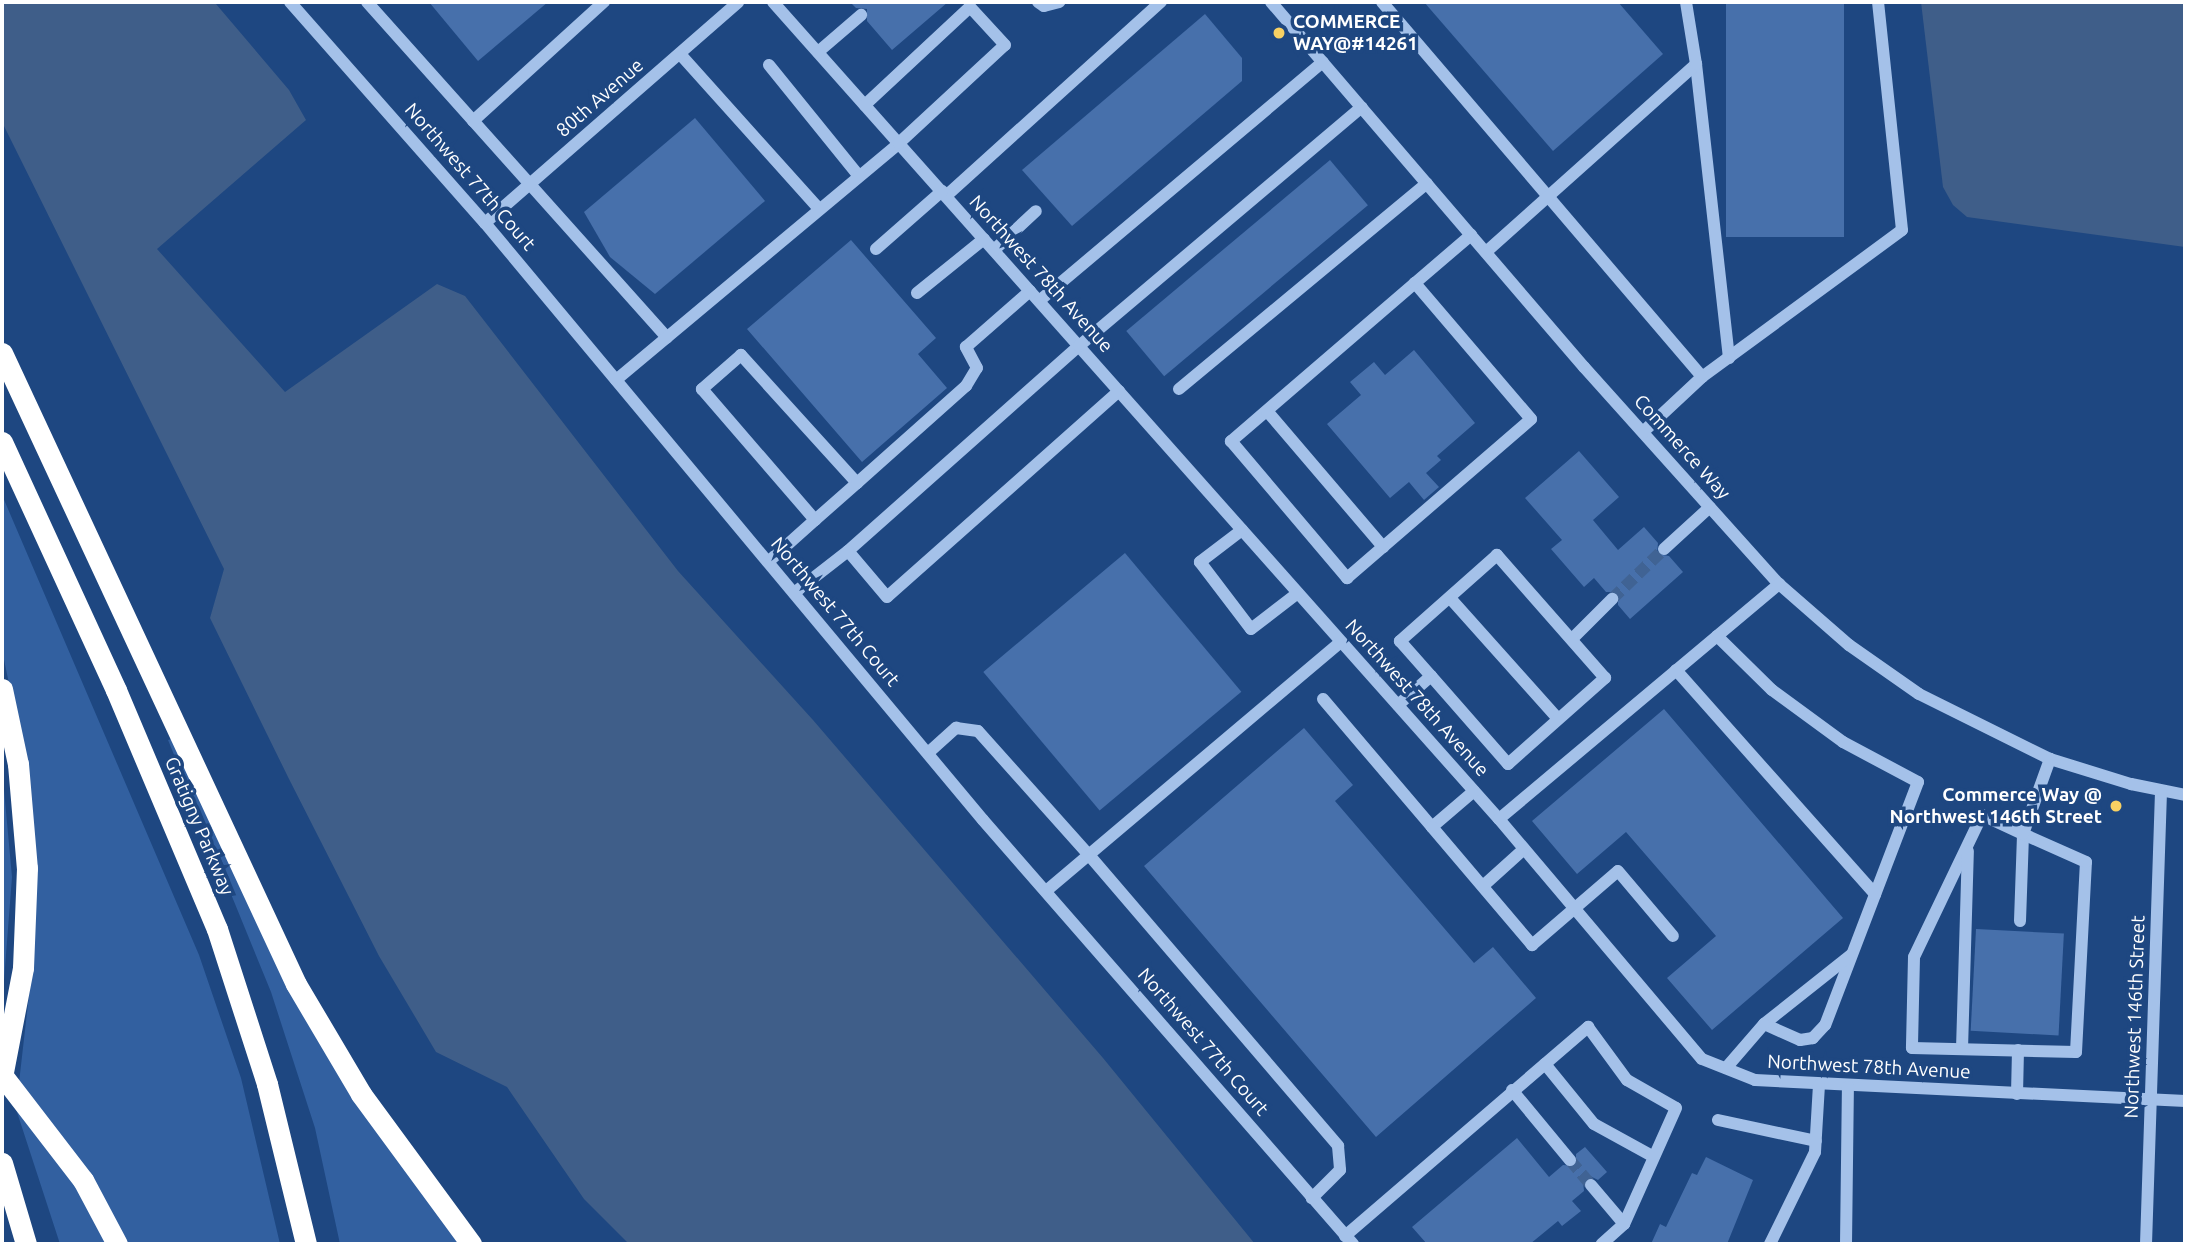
<!DOCTYPE html>
<html>
<head>
<meta charset="utf-8">
<style>
  body { margin:0 }
  #map { position:relative; width:2187px; height:1246px; overflow:hidden; background:#1e4781; font-family:Ubuntu,sans-serif }
  div>[style] { position:absolute }
  .green>* { inset:0; background:#3260a0 }
  .water>* { inset:0; background:#3f5e89 }
  .building>* { inset:0; background:#4770ab; transform-origin:0 0 }
  .minor-tunnel>* { height:12px; margin-top:-6px; transform-origin:0; background:repeating-linear-gradient(90deg,#406394 0 12px,transparent 0 18px) }
  .minor>* { height:12px; margin:-6px; padding:0 6px; transform-origin:6px; border-radius:6px; background:#a4c1e9 }
  .highway>* { height:21px; margin:-10.5px; padding:0 10.5px; transform-origin:10.5px; border-radius:10.5px; background:#fff }
  .highway-bridge>* { height:21px; margin:-10.5px; padding:0 10.5px; transform-origin:10.5px; border-radius:10.5px; background:#fff }
  .dots>* { width:19px; height:19px; translate:-50% -50%; box-sizing:border-box; border:4px solid #1e4781; border-radius:50% }
  span { translate:-50% -50%; white-space:nowrap; text-align:center; line-height:1.15; -webkit-text-stroke:7px #1e4781; paint-order:stroke }
  .poi-label { font-size:19px; color:#fff; font-weight:700 }
  .left { translate:0 -50%; text-align:left }
  .right { translate:-100% -50%; text-align:right }
  .street-label { font-size:19px; color:#fff }
  .frame { position:absolute; inset:0; border:4px solid #fff; pointer-events:none }
</style>
</head>
<body>
<div id="map">
  <div class="green">
    <div style="clip-path:polygon(2px 495px,199px 955px,241px 1078px,280px 1244px,60px 1244px,16px 1109px,33px 960px,37px 872px,27px 770px,2px 650px)"></div>
    <div style="clip-path:polygon(175px 738px,378px 1132px,460px 1244px,340px 1244px,315px 1128px,271px 992px,168px 740px)"></div>
    <div style="clip-path:polygon(2px 768px,12px 877px,2px 1006px)"></div>
  </div>
  <div class="water">
    <div style="clip-path:polygon(2px 2px,216px 4px,289px 90px,306px 120px,157px 249px,285px 392px,437px 284px,465px 296px,678px 571px,813px 720px,1103px 1058px,1255px 1244px,629px 1244px,584px 1199px,507px 1087px,436px 1052px,379px 956px,289px 779px,210px 618px,224px 569px,2px 122px)"></div>
    <div style="clip-path:polygon(1921px 2px,2185px 2px,2185px 247px,1967px 217px,1953px 205px,1943px 187px)"></div>
  </div>
  <div class="building">
    <div style="clip-path:polygon(429px 2px,548px 2px,478px 61px)"></div>
    <div style="clip-path:polygon(850px 2px,948px 2px,892px 50px,867px 21px,867px 9px,856px 8px)"></div>
    <div style="clip-path:polygon(1424px 2px,1618px 2px,1663px 54px,1553px 151px)"></div>
    <div style="left:1726px;top:2px;width:118px;height:235px"></div>
    <div style="clip-path:polygon(1205px 14px,1242px 58px,1242px 81px,1072px 226px,1022px 170px)"></div>
    <div style="clip-path:polygon(695px 118px,765px 201px,655px 294px,610px 257px,584px 212px)"></div>
    <div style="left:1330px;top:160px;width:59px;height:266px;rotate:50deg"></div>
    <div style="clip-path:polygon(851px 240px,936px 338px,918px 354px,947px 388px,862px 462px,747px 329px)"></div>
    <div style="clip-path:polygon(1414px 350px,1475px 423px,1437px 456px,1441px 460px,1426px 473px,1439px 487px,1424px 500px,1409px 482px,1390px 498px,1327px 424px,1361px 395px,1350px 382px,1374px 362px,1385px 375px)"></div>
    <div style="clip-path:polygon(1579px 451px,1619px 497px,1593px 520px,1618px 550px,1644px 527px,1658px 543px,1657px 554px,1669px 556px,1683px 572px,1630px 619px,1618px 605px,1618px 592px,1606px 592px,1594px 578px,1584px 587px,1551px 549px,1562px 540px,1525px 498px)"></div>
    <div style="left:1125px;top:553px;width:181px;height:185px;rotate:50deg"></div>
    <div style="clip-path:polygon(1664px 709px,1843px 918px,1712px 1030px,1667px 978px,1716px 936px,1626px 832px,1577px 874px,1532px 821px)"></div>
    <div style="clip-path:polygon(1304px 728px,1353px 785px,1335px 801px,1474px 963px,1493px 947px,1536px 998px,1376px 1137px,1144px 866px)"></div>
    <div style="left:1976px;top:929px;width:88px;height:102px;rotate:3deg"></div>
    <div style="clip-path:polygon(1517px 1138px,1549px 1177px,1563px 1165px,1576px 1166px,1576px 1154px,1585px 1147px,1607px 1172px,1598px 1180px,1590px 1176px,1583px 1181px,1584px 1191px,1572px 1201px,1581px 1211px,1562px 1226px,1558px 1221px,1530px 1244px,1427px 1244px,1412px 1227px)"></div>
    <div style="clip-path:polygon(1706px 1157px,1753px 1180px,1727px 1244px,1651px 1244px,1660px 1224px,1666px 1227px,1692px 1173px,1697px 1175px)"></div>
  </div>
  <div class="minor-tunnel">
    <div style="left:1612px;top:599px;width:72px;rotate:-43.9deg"></div>
    <div style="left:1570px;top:1160px;width:33px;rotate:50deg"></div>
  </div>
  <div class="minor">
    <div style="left:290px;top:2px;width:295px;rotate:48.6deg"></div>
    <div style="left:485px;top:223px;width:777px;rotate:50.17deg"></div>
    <div style="left:983px;top:820px;width:563px;rotate:48.89deg"></div>
    <div style="left:367px;top:2px;width:450px;rotate:48.2deg"></div>
    <div style="left:773px;top:2px;width:1093px;rotate:48.38deg"></div>
    <div style="left:1499px;top:819px;width:314px;rotate:49.8deg"></div>
    <div style="left:1702px;top:1059px;width:57px;rotate:21.6deg"></div>
    <div style="left:1755px;top:1080px;width:431px;rotate:2.8deg"></div>
    <div style="left:1038px;top:2px;width:7px;rotate:34deg"></div>
    <div style="left:1044px;top:6px;width:16px;rotate:-15deg"></div>
    <div style="left:1271px;top:2px;width:481px;rotate:49.4deg"></div>
    <div style="left:1584px;top:367px;width:292px;rotate:48.1deg"></div>
    <div style="left:1779px;top:584px;width:93px;rotate:41.1deg"></div>
    <div style="left:1849px;top:645px;width:85px;rotate:35deg"></div>
    <div style="left:1919px;top:694px;width:146px;rotate:26.4deg"></div>
    <div style="left:2050px;top:759px;width:85px;rotate:17.2deg"></div>
    <div style="left:2131px;top:784px;width:55px;rotate:11.5deg"></div>
    <div style="left:1382px;top:2px;width:493px;rotate:49.5deg"></div>
    <div style="left:1702px;top:377px;width:248px;rotate:-36.3deg"></div>
    <div style="left:1902px;top:230px;width:229px;rotate:-96deg"></div>
    <div style="left:818px;top:52px;width:57px;rotate:-40.7deg"></div>
    <div style="left:680px;top:54px;width:208px;rotate:48.1deg"></div>
    <div style="left:1696px;top:64px;width:296px;rotate:83.6deg"></div>
    <div style="left:769px;top:65px;width:143px;rotate:51deg"></div>
    <div style="left:473px;top:121px;width:177px;rotate:-42.3deg"></div>
    <div style="left:946px;top:196px;width:290px;rotate:-42.1deg"></div>
    <div style="left:485px;top:223px;width:336px;rotate:-41.1deg"></div>
    <div style="left:876px;top:249px;width:88px;rotate:-41.3deg"></div>
    <div style="left:994px;top:250px;width:57px;rotate:-42.9deg"></div>
    <div style="left:1486px;top:252px;width:282px;rotate:-41.8deg"></div>
    <div style="left:1696px;top:64px;width:63px;rotate:-99.2deg"></div>
    <div style="left:1415px;top:283px;width:243px;rotate:139.3deg"></div>
    <div style="left:1231px;top:441px;width:180px;rotate:49.7deg"></div>
    <div style="left:1347px;top:578px;width:243px;rotate:-40.8deg"></div>
    <div style="left:1531px;top:419px;width:179px;rotate:-130.5deg"></div>
    <div style="left:1415px;top:283px;width:74px;rotate:-40.6deg"></div>
    <div style="left:917px;top:293px;width:86px;rotate:-38.9deg"></div>
    <div style="left:1039px;top:301px;width:371px;rotate:-40.1deg"></div>
    <div style="left:616px;top:380px;width:369px;rotate:-39.9deg"></div>
    <div style="left:899px;top:143px;width:144px;rotate:-42.8deg"></div>
    <div style="left:1005px;top:45px;width:52px;rotate:-132.6deg"></div>
    <div style="left:970px;top:7px;width:144px;rotate:137deg"></div>
    <div style="left:1179px;top:389px;width:322px;rotate:-39.7deg"></div>
    <div style="left:1119px;top:391px;width:310px;rotate:138.4deg"></div>
    <div style="left:887px;top:597px;width:60px;rotate:-130.3deg"></div>
    <div style="left:848px;top:551px;width:309px;rotate:-41.6deg"></div>
    <div style="left:1079px;top:346px;width:370px;rotate:-40.2deg"></div>
    <div style="left:1267px;top:411px;width:179px;rotate:49.5deg"></div>
    <div style="left:1643px;top:432px;width:81px;rotate:-43deg"></div>
    <div style="left:857px;top:483px;width:173px;rotate:-132.2deg"></div>
    <div style="left:741px;top:355px;width:52px;rotate:138.9deg"></div>
    <div style="left:702px;top:389px;width:173px;rotate:49.2deg"></div>
    <div style="left:815px;top:520px;width:56px;rotate:-41.4deg"></div>
    <div style="left:857px;top:483px;width:146px;rotate:-41.7deg"></div>
    <div style="left:966px;top:386px;width:21px;rotate:-59deg"></div>
    <div style="left:977px;top:368px;width:24px;rotate:-118deg"></div>
    <div style="left:966px;top:347px;width:85px;rotate:-41.2deg"></div>
    <div style="left:1242px;top:530px;width:53px;rotate:142.7deg"></div>
    <div style="left:1200px;top:562px;width:84px;rotate:52.7deg"></div>
    <div style="left:1251px;top:629px;width:59px;rotate:-37.5deg"></div>
    <div style="left:1664px;top:549px;width:62px;rotate:-42.4deg"></div>
    <div style="left:768px;top:562px;width:63px;rotate:-41.8deg"></div>
    <div style="left:794px;top:593px;width:68px;rotate:-37.9deg"></div>
    <div style="left:1450px;top:598px;width:162px;rotate:48.2deg"></div>
    <div style="left:1717px;top:636px;width:77px;rotate:44.5deg"></div>
    <div style="left:1772px;top:690px;width:88px;rotate:36.2deg"></div>
    <div style="left:1843px;top:742px;width:85px;rotate:28.1deg"></div>
    <div style="left:1918px;top:782px;width:260px;rotate:110.9deg"></div>
    <div style="left:1825px;top:1025px;width:18px;rotate:133deg"></div>
    <div style="left:1813px;top:1038px;width:13px;rotate:171deg"></div>
    <div style="left:1800px;top:1040px;width:39px;rotate:-156deg"></div>
    <div style="left:1764px;top:1024px;width:111px;rotate:-38.4deg"></div>
    <div style="left:1572px;top:639px;width:57px;rotate:-45deg"></div>
    <div style="left:1676px;top:670px;width:300px;rotate:48.4deg"></div>
    <div style="left:1323px;top:699px;width:168px;rotate:49.6deg"></div>
    <div style="left:1432px;top:827px;width:55px;rotate:-40.6deg"></div>
    <div style="left:1398px;top:705px;width:44px;rotate:-41.3deg"></div>
    <div style="left:1431px;top:676px;width:117px;rotate:48.8deg"></div>
    <div style="left:1508px;top:764px;width:130px;rotate:-41.6deg"></div>
    <div style="left:1605px;top:678px;width:164px;rotate:-131.3deg"></div>
    <div style="left:1497px;top:555px;width:130px;rotate:138.4deg"></div>
    <div style="left:1400px;top:641px;width:47px;rotate:48.5deg"></div>
    <div style="left:928px;top:753px;width:38px;rotate:-42deg"></div>
    <div style="left:956px;top:728px;width:22px;rotate:8deg"></div>
    <div style="left:978px;top:731px;width:166px;rotate:48.2deg"></div>
    <div style="left:1089px;top:855px;width:383px;rotate:49.4deg"></div>
    <div style="left:1338px;top:1146px;width:24px;rotate:85deg"></div>
    <div style="left:1340px;top:1170px;width:40px;rotate:135deg"></div>
    <div style="left:1499px;top:819px;width:366px;rotate:-40deg"></div>
    <div style="left:1432px;top:827px;width:155px;rotate:49.7deg"></div>
    <div style="left:1532px;top:945px;width:113px;rotate:-40.7deg"></div>
    <div style="left:1618px;top:871px;width:85px;rotate:49.8deg"></div>
    <div style="left:1483px;top:886px;width:55px;rotate:-42.1deg"></div>
    <div style="left:1046px;top:891px;width:386px;rotate:-40.2deg"></div>
    <div style="left:2020px;top:921px;width:87px;rotate:-88deg"></div>
    <div style="left:2023px;top:834px;width:45px;rotate:-155.1deg"></div>
    <div style="left:1982px;top:815px;width:157px;rotate:115.6deg"></div>
    <div style="left:1914px;top:957px;width:91px;rotate:91.3deg"></div>
    <div style="left:1912px;top:1048px;width:164px;rotate:1.4deg"></div>
    <div style="left:2076px;top:1052px;width:190px;rotate:-87deg"></div>
    <div style="left:2086px;top:862px;width:69px;rotate:-156deg"></div>
    <div style="left:2023px;top:834px;width:80px;rotate:-70.2deg"></div>
    <div style="left:1962px;top:1049px;width:198px;rotate:-88.3deg"></div>
    <div style="left:1545px;top:1064px;width:77px;rotate:50.8deg"></div>
    <div style="left:1594px;top:1124px;width:68px;rotate:28.8deg"></div>
    <div style="left:1726px;top:1068px;width:58px;rotate:-49.2deg"></div>
    <div style="left:1512px;top:1090px;width:91px;rotate:50.4deg"></div>
    <div style="left:2017px;top:1094px;width:44px;rotate:-88.7deg"></div>
    <div style="left:1718px;top:1120px;width:100px;rotate:12.1deg"></div>
    <div style="left:1591px;top:1185px;width:51px;rotate:49.8deg"></div>
    <div style="left:1345px;top:1236px;width:321px;rotate:-40.7deg"></div>
    <div style="left:1588px;top:1027px;width:66px;rotate:53.7deg"></div>
    <div style="left:1627px;top:1080px;width:56px;rotate:29.7deg"></div>
    <div style="left:1676px;top:1108px;width:127px;rotate:114.1deg"></div>
    <div style="left:1624px;top:1224px;width:30px;rotate:138deg"></div>
    <div style="left:1770px;top:1244px;width:102px;rotate:-63.9deg"></div>
    <div style="left:1815px;top:1152px;width:67px;rotate:-86.6deg"></div>
    <div style="left:1846px;top:1244px;width:157px;rotate:-89.3deg"></div>
    <div style="left:2146px;top:1244px;width:453px;rotate:-88.1deg"></div>
  </div>
  <div class="highway">
    <div style="left:2px;top:353px;width:696px;rotate:65.02deg"></div>
    <div style="left:296px;top:984px;width:128px;rotate:59.4deg"></div>
    <div style="left:361px;top:1094px;width:186px;rotate:53.7deg"></div>
    <div style="left:2px;top:442px;width:273px;rotate:65.3deg"></div>
    <div style="left:116px;top:690px;width:259px;rotate:67.1deg"></div>
    <div style="left:217px;top:929px;width:163px;rotate:72.1deg"></div>
    <div style="left:267px;top:1084px;width:165px;rotate:76.3deg"></div>
    <div style="left:2px;top:689px;width:77px;rotate:78deg"></div>
    <div style="left:18px;top:764px;width:104px;rotate:85.1deg"></div>
    <div style="left:27px;top:868px;width:100px;rotate:92.3deg"></div>
    <div style="left:23px;top:968px;width:111px;rotate:100.9deg"></div>
    <div style="left:2px;top:1163px;width:84px;rotate:73.5deg"></div>
  </div>
  <div class="highway-bridge">
    <div style="left:2px;top:1075px;width:133px;rotate:52.4deg"></div>
    <div style="left:83px;top:1180px;width:72px;rotate:62deg"></div>
  </div>
  <div class="dots">
    <div style="left:1279px;top:33px;background:#f8d163"></div>
    <div style="left:2116px;top:806px;background:#f8d163"></div>
  </div>
  <div class="poi-label">
    <span class="left" style="left:1293px;top:33px">COMMERCE<br>WAY@#14261</span>
    <span class="right" style="left:2102px;top:806px">Commerce Way @<br>Northwest 146th Street</span>
  </div>
  <div class="street-label">
    <span style="left:600px;top:98px;rotate:-41deg">80th Avenue</span>
    <span style="left:470px;top:177px;rotate:49deg">Northwest 77th Court</span>
    <span style="left:1041px;top:274px;rotate:48deg">Northwest 78th Avenue</span>
    <span style="left:1682px;top:447px;rotate:48deg">Commerce Way</span>
    <span style="left:835px;top:612px;rotate:50deg">Northwest 77th Court</span>
    <span style="left:1417px;top:698px;rotate:48deg">Northwest 78th Avenue</span>
    <span style="left:199px;top:826px;rotate:67deg">Gratigny Parkway</span>
    <span style="left:2135px;top:1017px;rotate:-88deg">Northwest 146th Street</span>
    <span style="left:1203px;top:1042px;rotate:49deg">Northwest 77th Court</span>
    <span style="left:1869px;top:1067px;rotate:3deg">Northwest 78th Avenue</span>
  </div>
  <div class="frame"></div>
</div>
</body>
</html>
